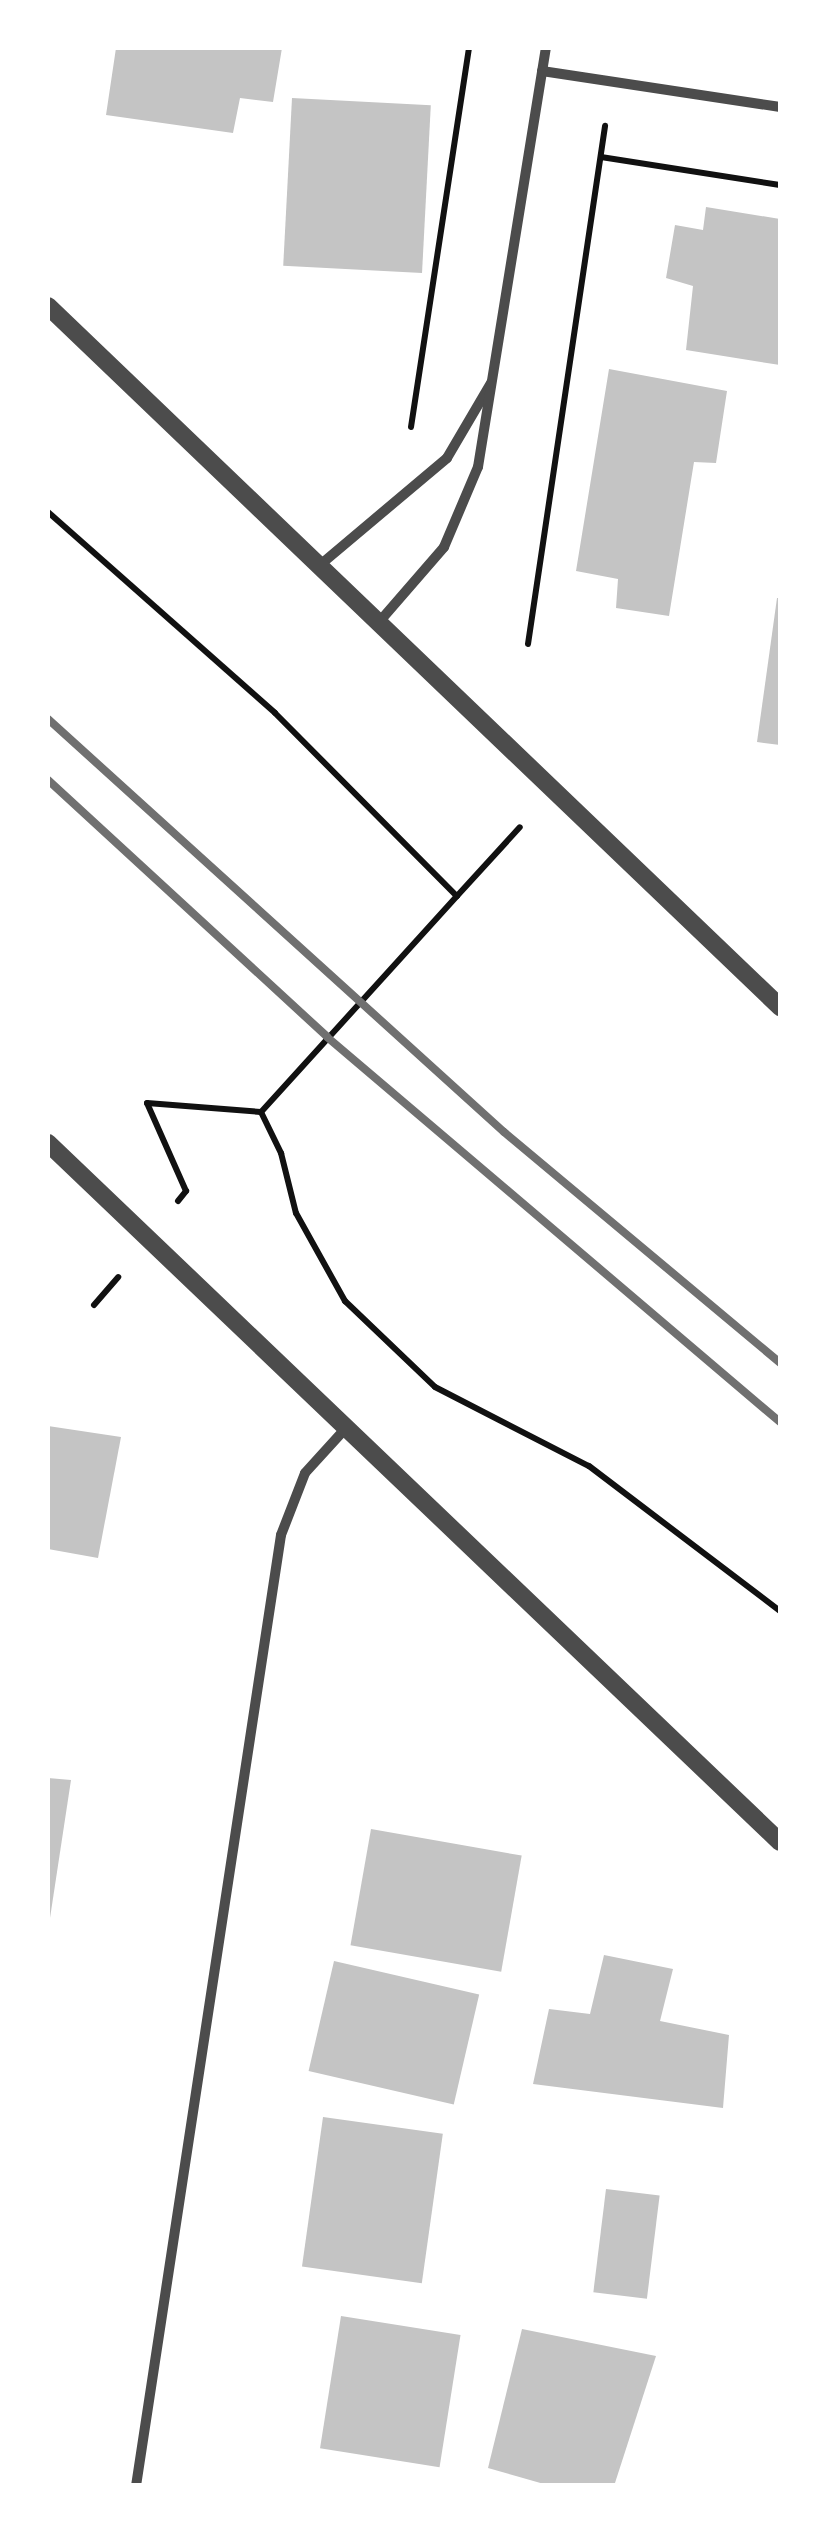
<!DOCTYPE html>
<html>
<head>
<meta charset="utf-8">
<style>
  body { margin:0 }
  #map { position:relative; width:828px; height:2533px; overflow:hidden; background:#fff; font-family:"Roboto Condensed",sans-serif }
  div>[style] { position:absolute }
  .building>* { inset:0; background:#c4c4c4; transform-origin:0 0 }
  .path>* { height:6px; margin:-3px; padding:0 3px; transform-origin:3px; border-radius:3px; background:#111 }
  .minor>* { height:10px; margin:-5px; padding:0 5px; transform-origin:5px; border-radius:5px; background:#4c4c4c }
  .tertiary>* { height:18px; margin:-9px; padding:0 9px; transform-origin:9px; border-radius:9px; background:#4c4c4c }
  .rail>* { height:8px; margin:-4px; padding:0 4px; transform-origin:4px; border-radius:4px; background:#707070 }
  span { translate:-50% -50%; white-space:nowrap; text-align:center; line-height:1.15; -webkit-text-stroke:10px #fff; paint-order:stroke }
  .frame { position:absolute; inset:0; border:50px solid #fff; pointer-events:none }
</style>
</head>
<body>
<div id="map">
  <div class="building">
    <div style="clip-path:polygon(116px 48px,282px 48px,273px 102px,240px 98px,233px 133px,106px 115px)"></div>
    <div style="left:292px;top:98px;width:139px;height:168px;rotate:3deg"></div>
    <div style="clip-path:polygon(706px 207px,780px 219px,780px 365px,686px 350px,693px 286px,666px 278px,675px 225px,703px 230px)"></div>
    <div style="clip-path:polygon(609px 369px,727px 391px,716px 463px,694px 462px,669px 616px,616px 608px,618px 579px,576px 571px)"></div>
    <div style="clip-path:polygon(777px 598px,780px 598px,780px 745px,757px 742px)"></div>
    <div style="clip-path:polygon(48px 1426px,121px 1437px,98px 1558px,48px 1549px)"></div>
    <div style="clip-path:polygon(48px 1778px,71px 1780px,50px 1918px,48px 1918px)"></div>
    <div style="left:371px;top:1829px;width:153px;height:118px;rotate:10deg"></div>
    <div style="clip-path:polygon(604px 1955px,673px 1969px,660px 2021px,729px 2035px,723px 2108px,533px 2084px,549px 2009px,590px 2014px)"></div>
    <div style="left:334px;top:1961px;width:149px;height:113px;rotate:13deg"></div>
    <div style="left:323px;top:2117px;width:121px;height:151px;rotate:8deg"></div>
    <div style="left:606px;top:2189px;width:54px;height:104px;rotate:7deg"></div>
    <div style="left:341px;top:2316px;width:121px;height:134px;rotate:9deg"></div>
    <div style="clip-path:polygon(522px 2329px,656px 2356px,614px 2486px,551px 2486px,488px 2468px)"></div>
  </div>
  <div class="path">
    <div style="left:601px;top:157px;width:181px;rotate:8.9deg"></div>
    <div style="left:411px;top:427px;width:383px;rotate:-81.3deg"></div>
    <div style="left:48px;top:512px;width:303px;rotate:41.5deg"></div>
    <div style="left:275px;top:713px;width:258px;rotate:45.2deg"></div>
    <div style="left:457px;top:896px;width:292px;rotate:132.2deg"></div>
    <div style="left:528px;top:644px;width:524px;rotate:-81.54deg"></div>
    <div style="left:457px;top:896px;width:93px;rotate:-47.6deg"></div>
    <div style="left:261px;top:1112px;width:46px;rotate:64deg"></div>
    <div style="left:281px;top:1153px;width:62px;rotate:76deg"></div>
    <div style="left:296px;top:1213px;width:101px;rotate:60.9deg"></div>
    <div style="left:345px;top:1301px;width:124px;rotate:43.7deg"></div>
    <div style="left:435px;top:1387px;width:173px;rotate:27.2deg"></div>
    <div style="left:589px;top:1466px;width:240px;rotate:37.2deg"></div>
    <div style="left:178px;top:1201px;width:13px;rotate:-51deg"></div>
    <div style="left:186px;top:1191px;width:96px;rotate:-113.9deg"></div>
    <div style="left:147px;top:1103px;width:114px;rotate:4.5deg"></div>
    <div style="left:94px;top:1305px;width:37px;rotate:-49deg"></div>
  </div>
  <div class="minor">
    <div style="left:542px;top:71px;width:241px;rotate:8.6deg"></div>
    <div style="left:320px;top:565px;width:166px;rotate:-40.1deg"></div>
    <div style="left:447px;top:458px;width:87px;rotate:-59.6deg"></div>
    <div style="left:380px;top:621px;width:98px;rotate:-49.1deg"></div>
    <div style="left:444px;top:547px;width:87px;rotate:-67deg"></div>
    <div style="left:478px;top:467px;width:424px;rotate:-80.8deg"></div>
    <div style="left:136px;top:2486px;width:962px;rotate:-81.33deg"></div>
    <div style="left:281px;top:1535px;width:66px;rotate:-68.8deg"></div>
    <div style="left:305px;top:1473px;width:61px;rotate:-47.7deg"></div>
  </div>
  <div class="tertiary">
    <div style="left:48px;top:306px;width:1014px;rotate:43.76deg"></div>
    <div style="left:48px;top:1143px;width:1012px;rotate:43.68deg"></div>
  </div>
  <div class="rail">
    <div style="left:48px;top:719px;width:615px;rotate:42.17deg"></div>
    <div style="left:504px;top:1132px;width:360px;rotate:39.9deg"></div>
    <div style="left:48px;top:780px;width:379px;rotate:42.6deg"></div>
    <div style="left:327px;top:1037px;width:595px;rotate:40.36deg"></div>
  </div>
  <div class="frame"></div>
</div>
</body>
</html>
